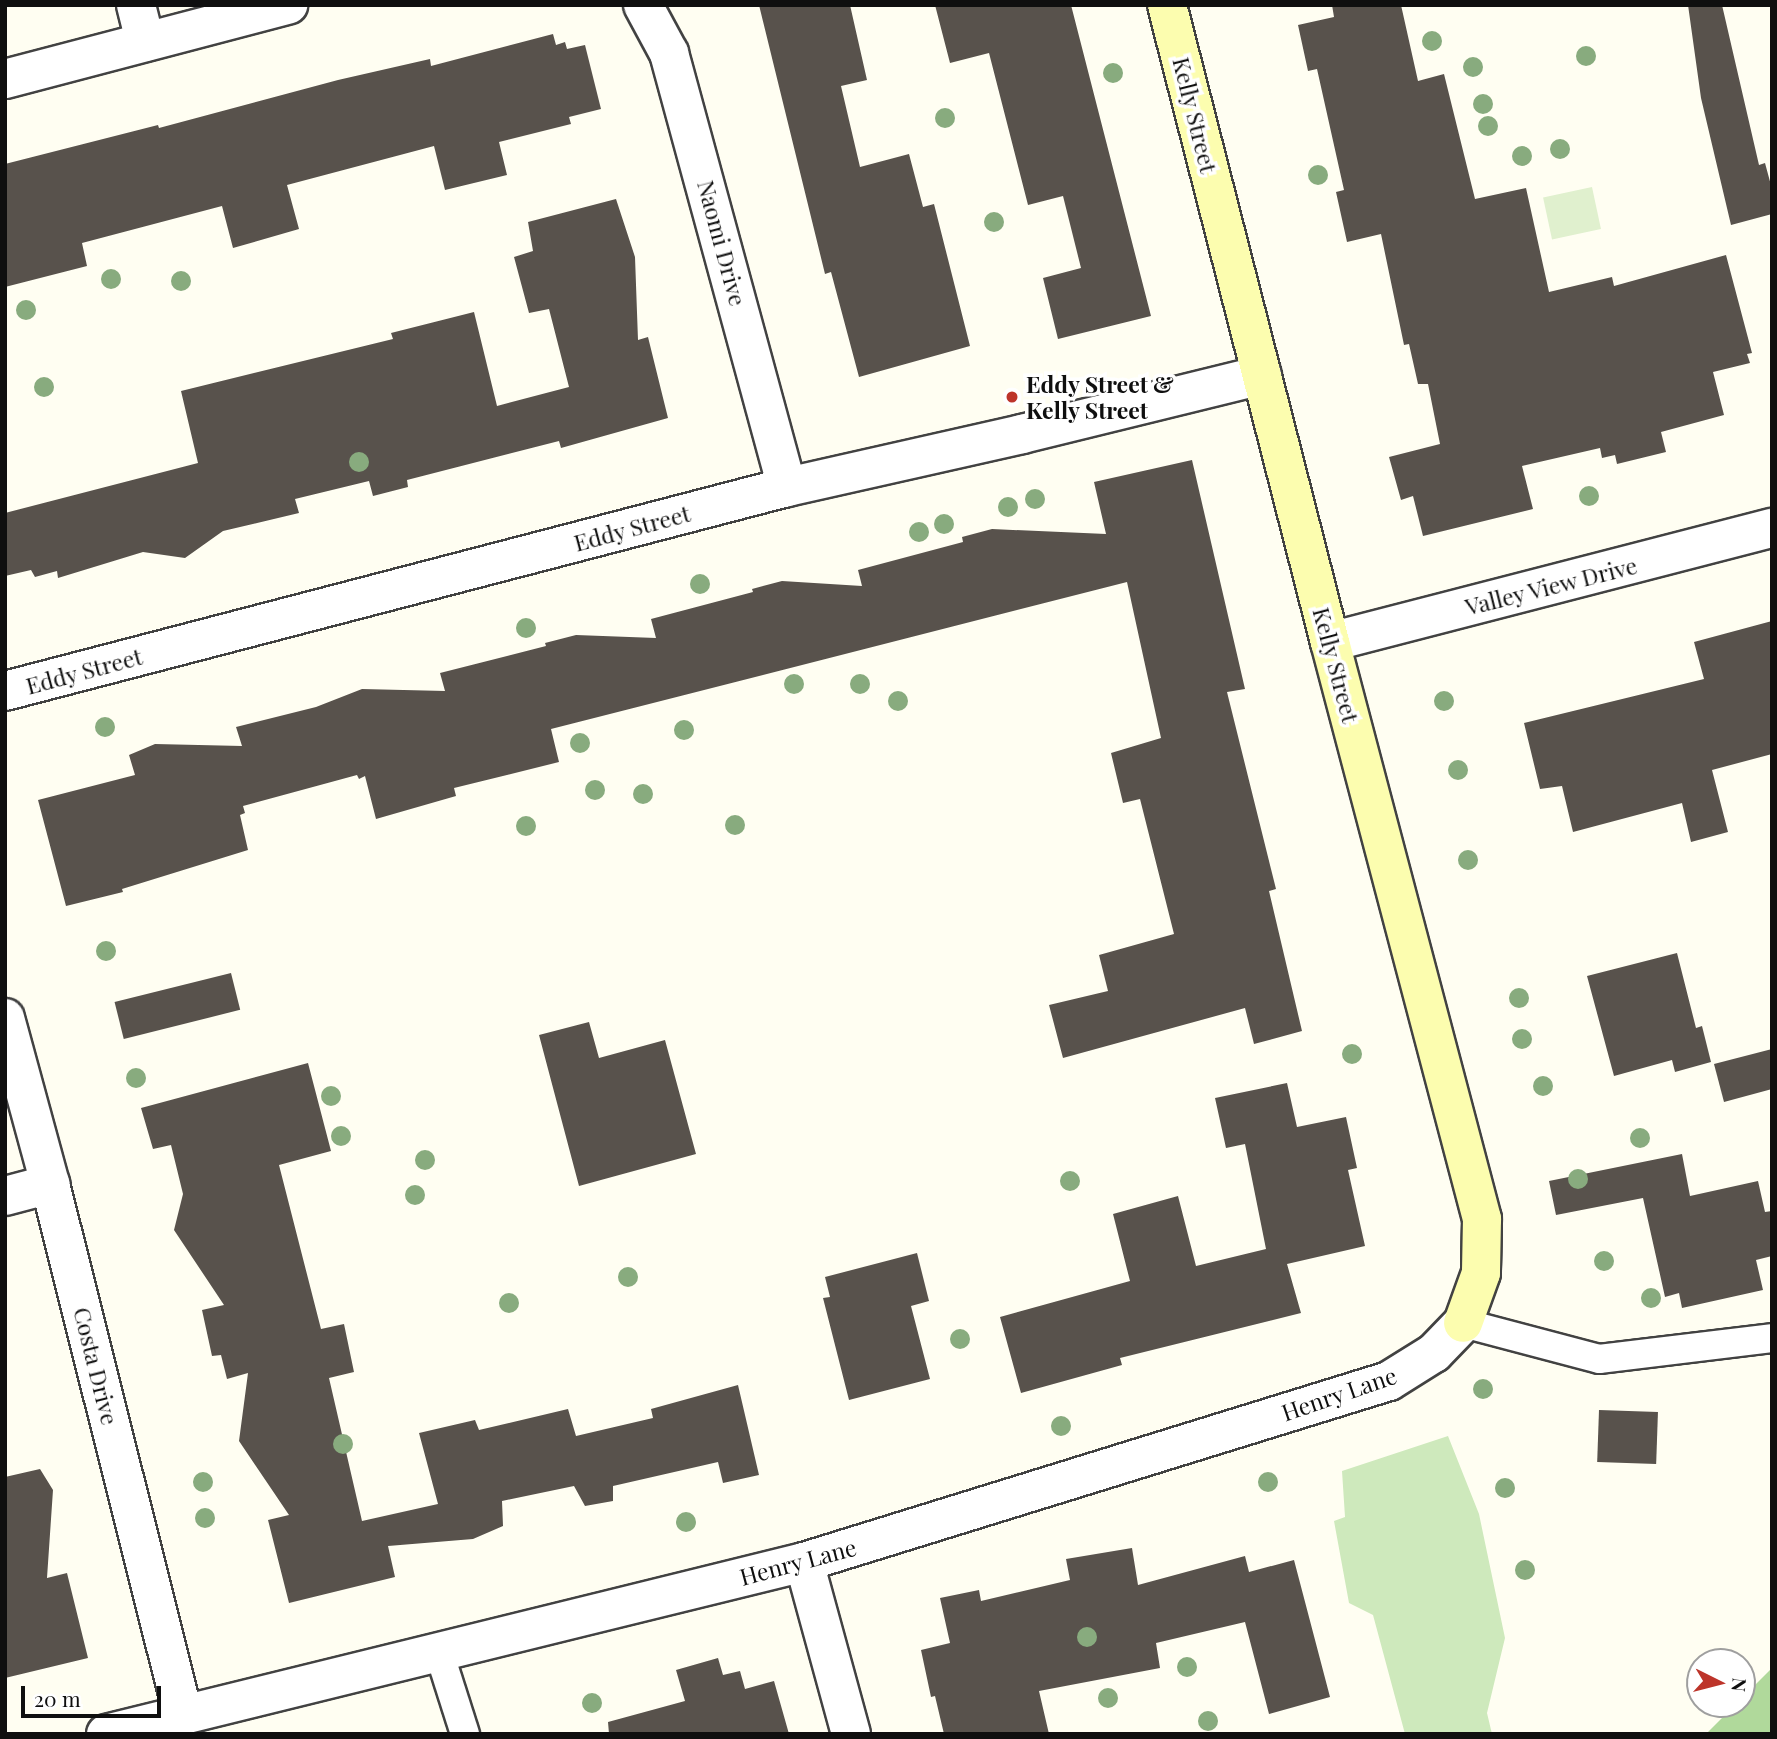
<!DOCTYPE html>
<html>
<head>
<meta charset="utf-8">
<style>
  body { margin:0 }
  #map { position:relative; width:1777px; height:1739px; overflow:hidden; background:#fffef2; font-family:"Playfair Display",serif }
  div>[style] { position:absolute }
  .green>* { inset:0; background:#cee9bc }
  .forest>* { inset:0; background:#b0d99b }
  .pitch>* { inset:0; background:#e0f0ce; transform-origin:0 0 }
  .building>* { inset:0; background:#58524c; transform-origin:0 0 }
  .roads { filter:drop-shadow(2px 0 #424242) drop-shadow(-2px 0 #424242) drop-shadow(0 2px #424242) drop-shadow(0 -2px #424242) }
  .lane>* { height:28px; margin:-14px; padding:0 14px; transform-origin:14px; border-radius:14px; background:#fff }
  .street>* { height:38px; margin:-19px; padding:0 19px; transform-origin:19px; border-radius:19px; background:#fff }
  .secondary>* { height:38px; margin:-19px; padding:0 19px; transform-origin:19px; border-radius:19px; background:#fcfdaf }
  .trees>* { width:20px; height:20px; margin:-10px; border-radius:50%; background:#88ab7e }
  .dots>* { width:19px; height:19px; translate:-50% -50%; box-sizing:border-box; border:4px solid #fff; border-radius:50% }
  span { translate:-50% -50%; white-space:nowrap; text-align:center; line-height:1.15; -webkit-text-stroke:7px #fff; paint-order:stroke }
  .street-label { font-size:23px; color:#0f0f0f }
  .poi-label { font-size:23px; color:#0f0f0f; font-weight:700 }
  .left { translate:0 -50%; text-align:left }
  .frame { position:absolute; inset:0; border:7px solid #0f0f0f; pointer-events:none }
  .north { position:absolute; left:1686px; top:1648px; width:70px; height:70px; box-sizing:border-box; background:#fff; border:2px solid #9f9f9f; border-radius:50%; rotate:96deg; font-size:19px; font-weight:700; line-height:28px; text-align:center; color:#0f0f0f }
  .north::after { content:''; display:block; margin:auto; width:24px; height:32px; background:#bd342a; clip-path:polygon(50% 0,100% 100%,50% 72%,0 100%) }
  .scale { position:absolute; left:21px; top:1686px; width:140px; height:32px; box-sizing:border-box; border:4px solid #0f0f0f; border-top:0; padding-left:9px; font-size:21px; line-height:24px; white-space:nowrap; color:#0f0f0f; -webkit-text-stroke:5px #fff; paint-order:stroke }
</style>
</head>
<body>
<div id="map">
  <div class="green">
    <div style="clip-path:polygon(1448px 1436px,1479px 1514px,1505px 1638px,1487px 1713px,1492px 1734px,1405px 1734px,1373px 1615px,1349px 1603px,1334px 1521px,1345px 1517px,1342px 1471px)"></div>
  </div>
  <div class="forest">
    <div style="clip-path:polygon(1772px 1668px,1772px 1734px,1706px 1734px,1736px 1704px,1742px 1704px,1742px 1698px)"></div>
  </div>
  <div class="pitch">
    <div style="left:1592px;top:187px;width:43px;height:50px;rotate:78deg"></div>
  </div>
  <div class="building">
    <div style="clip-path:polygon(759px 5px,850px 5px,867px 80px,841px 86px,860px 167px,909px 154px,923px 207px,934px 204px,970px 346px,859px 377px,831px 272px,825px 274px)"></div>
    <div style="clip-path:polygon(935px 5px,1071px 5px,1151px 316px,1058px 339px,1043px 278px,1081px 268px,1063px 196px,1028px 205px,989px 53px,950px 63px)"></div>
    <div style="clip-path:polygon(1332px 5px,1401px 5px,1418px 81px,1444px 74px,1475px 199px,1526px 188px,1549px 292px,1612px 277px,1614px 286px,1726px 255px,1752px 353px,1747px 354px,1750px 363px,1713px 372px,1724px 415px,1661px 432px,1666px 452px,1617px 464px,1615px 455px,1602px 458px,1600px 448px,1522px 466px,1533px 509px,1423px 536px,1413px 496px,1401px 500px,1389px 457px,1440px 444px,1428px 384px,1418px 384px,1409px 344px,1404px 345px,1381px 234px,1347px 242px,1336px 192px,1344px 190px,1317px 69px,1308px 71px,1298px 25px,1334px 17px)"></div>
    <div style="clip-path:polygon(1688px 5px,1722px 5px,1759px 165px,1765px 163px,1772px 189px,1772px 214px,1731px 225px,1701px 98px)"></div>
    <div style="clip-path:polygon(553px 34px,556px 45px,565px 42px,567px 49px,585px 45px,601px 109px,569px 117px,571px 124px,499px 142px,507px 175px,445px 190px,434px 146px,287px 185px,299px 229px,233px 248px,222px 206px,82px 243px,87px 266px,5px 287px,5px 164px,158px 125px,159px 128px,338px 80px,430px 59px,431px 66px)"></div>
    <div style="clip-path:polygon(616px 199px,635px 257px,638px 340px,648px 337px,668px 418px,561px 448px,559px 441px,407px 480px,408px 487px,373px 496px,369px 481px,295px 499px,299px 513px,223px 531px,185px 558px,143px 552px,58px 578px,57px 571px,35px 577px,31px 570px,5px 576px,5px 513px,198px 463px,181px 391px,393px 339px,391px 333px,474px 312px,497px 406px,569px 387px,549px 309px,529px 313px,514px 257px,533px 251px,528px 222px)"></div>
    <div style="clip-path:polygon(1192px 460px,1245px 689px,1227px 692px,1276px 889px,1269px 891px,1302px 1031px,1254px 1044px,1245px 1008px,1063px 1058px,1049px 1005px,1108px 991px,1099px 955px,1174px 934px,1140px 799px,1123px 803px,1111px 753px,1161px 738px,1127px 582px,551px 729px,559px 762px,454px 788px,456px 796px,376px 819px,365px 776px,359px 779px,357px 775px,243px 806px,245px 813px,240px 815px,248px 850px,122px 889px,123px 892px,66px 906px,38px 800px,135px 775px,129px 755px,155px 744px,242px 746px,236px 727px,316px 707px,362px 689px,445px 691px,440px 673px,546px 646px,545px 643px,576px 635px,656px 638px,651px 619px,753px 592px,752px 589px,782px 581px,862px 586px,858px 570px,963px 542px,962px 537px,992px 529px,1106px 534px,1094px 482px)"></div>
    <div style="clip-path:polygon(1772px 621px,1772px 754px,1712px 770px,1728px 832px,1691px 842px,1682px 803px,1573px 832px,1562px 786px,1540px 789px,1524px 723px,1704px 679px,1694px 642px)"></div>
    <div style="clip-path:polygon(1677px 953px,1696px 1028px,1702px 1026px,1711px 1062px,1675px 1072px,1672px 1060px,1614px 1076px,1587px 976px)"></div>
    <div style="left:231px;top:973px;width:38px;height:120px;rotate:76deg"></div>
    <div style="clip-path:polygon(589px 1022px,599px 1058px,665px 1040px,696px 1154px,579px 1186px,539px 1035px)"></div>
    <div style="clip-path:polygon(1772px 1049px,1772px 1089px,1724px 1102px,1714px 1064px)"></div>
    <div style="clip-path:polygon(308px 1063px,331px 1151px,279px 1165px,321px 1329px,344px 1324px,354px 1372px,329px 1378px,362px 1521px,438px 1504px,419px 1433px,475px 1420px,479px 1430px,568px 1409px,576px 1436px,653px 1418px,651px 1409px,738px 1385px,759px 1475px,723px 1483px,718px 1462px,613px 1486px,613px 1501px,585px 1506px,574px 1486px,502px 1501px,503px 1526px,473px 1539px,388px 1546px,395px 1577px,289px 1603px,268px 1520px,289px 1515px,239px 1441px,248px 1373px,227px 1379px,221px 1355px,212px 1356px,202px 1310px,224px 1305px,174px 1230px,183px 1194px,171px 1145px,153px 1149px,141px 1108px)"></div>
    <div style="clip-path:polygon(1287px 1083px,1297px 1127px,1346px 1117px,1357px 1168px,1348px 1170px,1365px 1246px,1287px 1264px,1301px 1313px,1120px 1358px,1122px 1365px,1021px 1393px,1000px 1317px,1130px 1281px,1113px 1214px,1178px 1196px,1196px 1266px,1266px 1249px,1245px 1144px,1226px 1148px,1215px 1098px)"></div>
    <div style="clip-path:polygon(1682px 1154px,1690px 1196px,1758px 1181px,1765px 1212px,1772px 1211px,1772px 1256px,1756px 1260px,1763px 1290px,1682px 1308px,1679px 1293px,1665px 1297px,1643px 1198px,1556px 1215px,1549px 1181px)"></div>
    <div style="clip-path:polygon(917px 1253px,929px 1301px,911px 1306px,930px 1379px,849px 1400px,823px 1298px,830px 1297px,825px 1277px)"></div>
    <div style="left:1599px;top:1410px;width:59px;height:52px;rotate:2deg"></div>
    <div style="clip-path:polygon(40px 1469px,53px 1490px,47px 1578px,67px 1573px,88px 1658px,5px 1678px,5px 1477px)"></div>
    <div style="clip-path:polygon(1132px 1548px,1138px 1585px,1245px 1556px,1249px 1572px,1294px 1560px,1330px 1697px,1269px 1714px,1245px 1622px,1156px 1643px,1160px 1668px,1039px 1691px,1049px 1734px,944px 1734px,935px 1696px,931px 1697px,921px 1650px,950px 1643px,940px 1598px,979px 1590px,981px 1601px,1070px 1580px,1066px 1559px)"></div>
    <div style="clip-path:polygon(718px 1658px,723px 1675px,740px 1671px,745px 1689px,774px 1681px,789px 1734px,609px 1734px,608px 1722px,685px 1701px,676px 1670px)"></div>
  </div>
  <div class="roads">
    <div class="lane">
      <div style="left:1463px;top:1323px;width:141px;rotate:14.8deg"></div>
      <div style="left:1599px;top:1359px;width:174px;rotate:-6.9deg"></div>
      <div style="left:439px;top:1652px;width:86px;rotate:72.4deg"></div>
    </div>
    <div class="street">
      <div style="left:136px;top:5px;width:38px;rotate:76deg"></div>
      <div style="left:643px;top:5px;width:55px;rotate:61.6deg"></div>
      <div style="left:669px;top:53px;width:450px;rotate:74.8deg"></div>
      <div style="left:5px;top:79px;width:293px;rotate:-14.7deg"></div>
      <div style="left:1330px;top:642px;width:456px;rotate:-14.5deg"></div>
      <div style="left:5px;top:691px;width:808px;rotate:-14.62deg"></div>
      <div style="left:787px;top:487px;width:241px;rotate:-12.7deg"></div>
      <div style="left:1022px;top:434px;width:247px;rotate:-13.8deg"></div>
      <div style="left:5px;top:1018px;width:172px;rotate:74.8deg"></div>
      <div style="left:50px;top:1184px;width:546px;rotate:75.91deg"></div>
      <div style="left:5px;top:1196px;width:47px;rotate:-14.9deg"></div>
      <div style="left:804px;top:1562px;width:178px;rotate:74.7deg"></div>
      <div style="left:106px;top:1734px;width:719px;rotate:-13.84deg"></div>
      <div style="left:804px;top:1562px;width:612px;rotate:-17.19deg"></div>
      <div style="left:1389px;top:1381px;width:53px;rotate:-31.9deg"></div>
      <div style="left:1434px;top:1353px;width:42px;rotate:-46deg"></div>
    </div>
    <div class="secondary">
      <div style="left:1167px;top:5px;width:658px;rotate:75.65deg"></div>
      <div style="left:1330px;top:642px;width:597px;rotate:75.24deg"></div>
      <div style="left:1482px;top:1219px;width:54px;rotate:91.1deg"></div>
      <div style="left:1481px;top:1273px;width:53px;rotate:109.8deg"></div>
    </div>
  </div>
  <div class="trees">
    <div style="left:1432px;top:41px"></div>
    <div style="left:1586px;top:56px"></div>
    <div style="left:1473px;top:67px"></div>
    <div style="left:1113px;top:73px"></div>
    <div style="left:1483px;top:104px"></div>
    <div style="left:945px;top:118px"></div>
    <div style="left:1488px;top:126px"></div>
    <div style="left:1560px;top:149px"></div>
    <div style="left:1522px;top:156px"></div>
    <div style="left:1318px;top:175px"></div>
    <div style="left:994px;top:222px"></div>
    <div style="left:111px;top:279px"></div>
    <div style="left:181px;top:281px"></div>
    <div style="left:26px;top:310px"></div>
    <div style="left:44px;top:387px"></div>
    <div style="left:359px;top:462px"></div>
    <div style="left:1589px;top:496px"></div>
    <div style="left:1035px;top:499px"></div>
    <div style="left:1008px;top:507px"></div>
    <div style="left:944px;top:524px"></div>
    <div style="left:919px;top:532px"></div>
    <div style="left:700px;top:584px"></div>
    <div style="left:526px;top:628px"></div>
    <div style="left:794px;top:684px"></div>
    <div style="left:860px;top:684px"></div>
    <div style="left:898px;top:701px"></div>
    <div style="left:1444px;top:701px"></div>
    <div style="left:105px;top:727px"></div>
    <div style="left:684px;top:730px"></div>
    <div style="left:580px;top:743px"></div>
    <div style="left:1458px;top:770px"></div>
    <div style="left:595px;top:790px"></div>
    <div style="left:643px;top:794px"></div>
    <div style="left:735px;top:825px"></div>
    <div style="left:526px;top:826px"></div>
    <div style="left:1468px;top:860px"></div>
    <div style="left:106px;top:951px"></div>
    <div style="left:1519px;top:998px"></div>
    <div style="left:1522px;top:1039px"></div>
    <div style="left:1352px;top:1054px"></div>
    <div style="left:136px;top:1078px"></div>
    <div style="left:1543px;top:1086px"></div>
    <div style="left:331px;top:1096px"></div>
    <div style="left:341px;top:1136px"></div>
    <div style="left:1640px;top:1138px"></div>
    <div style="left:425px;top:1160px"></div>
    <div style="left:1578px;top:1179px"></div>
    <div style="left:1070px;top:1181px"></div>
    <div style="left:415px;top:1195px"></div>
    <div style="left:1604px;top:1261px"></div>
    <div style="left:628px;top:1277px"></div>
    <div style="left:1651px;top:1298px"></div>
    <div style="left:509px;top:1303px"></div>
    <div style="left:960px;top:1339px"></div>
    <div style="left:1483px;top:1389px"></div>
    <div style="left:1061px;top:1426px"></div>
    <div style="left:343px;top:1444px"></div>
    <div style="left:203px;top:1482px"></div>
    <div style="left:1268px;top:1482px"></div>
    <div style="left:1505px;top:1488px"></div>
    <div style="left:205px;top:1518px"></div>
    <div style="left:686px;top:1522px"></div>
    <div style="left:1525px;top:1570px"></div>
    <div style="left:1087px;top:1637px"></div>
    <div style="left:1187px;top:1667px"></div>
    <div style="left:1108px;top:1698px"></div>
    <div style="left:592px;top:1703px"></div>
    <div style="left:1208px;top:1721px"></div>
  </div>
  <div class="dots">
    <div style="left:1012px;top:397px;background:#bd342a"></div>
  </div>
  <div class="street-label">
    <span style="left:1195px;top:115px;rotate:76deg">Kelly Street</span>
    <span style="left:722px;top:243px;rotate:75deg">Naomi Drive</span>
    <span style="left:632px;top:528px;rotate:-15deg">Eddy Street</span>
    <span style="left:1551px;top:586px;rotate:-14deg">Valley View Drive</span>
    <span style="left:1336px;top:665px;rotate:75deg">Kelly Street</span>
    <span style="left:84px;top:671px;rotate:-15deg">Eddy Street</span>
    <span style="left:96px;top:1366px;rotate:76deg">Costa Drive</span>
    <span style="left:1339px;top:1394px;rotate:-19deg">Henry Lane</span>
    <span style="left:798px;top:1562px;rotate:-15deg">Henry Lane</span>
  </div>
  <div class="poi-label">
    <span class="left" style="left:1026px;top:397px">Eddy Street &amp;<br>Kelly Street</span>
  </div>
  <div class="frame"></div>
  <div class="north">N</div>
  <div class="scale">20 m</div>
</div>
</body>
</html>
